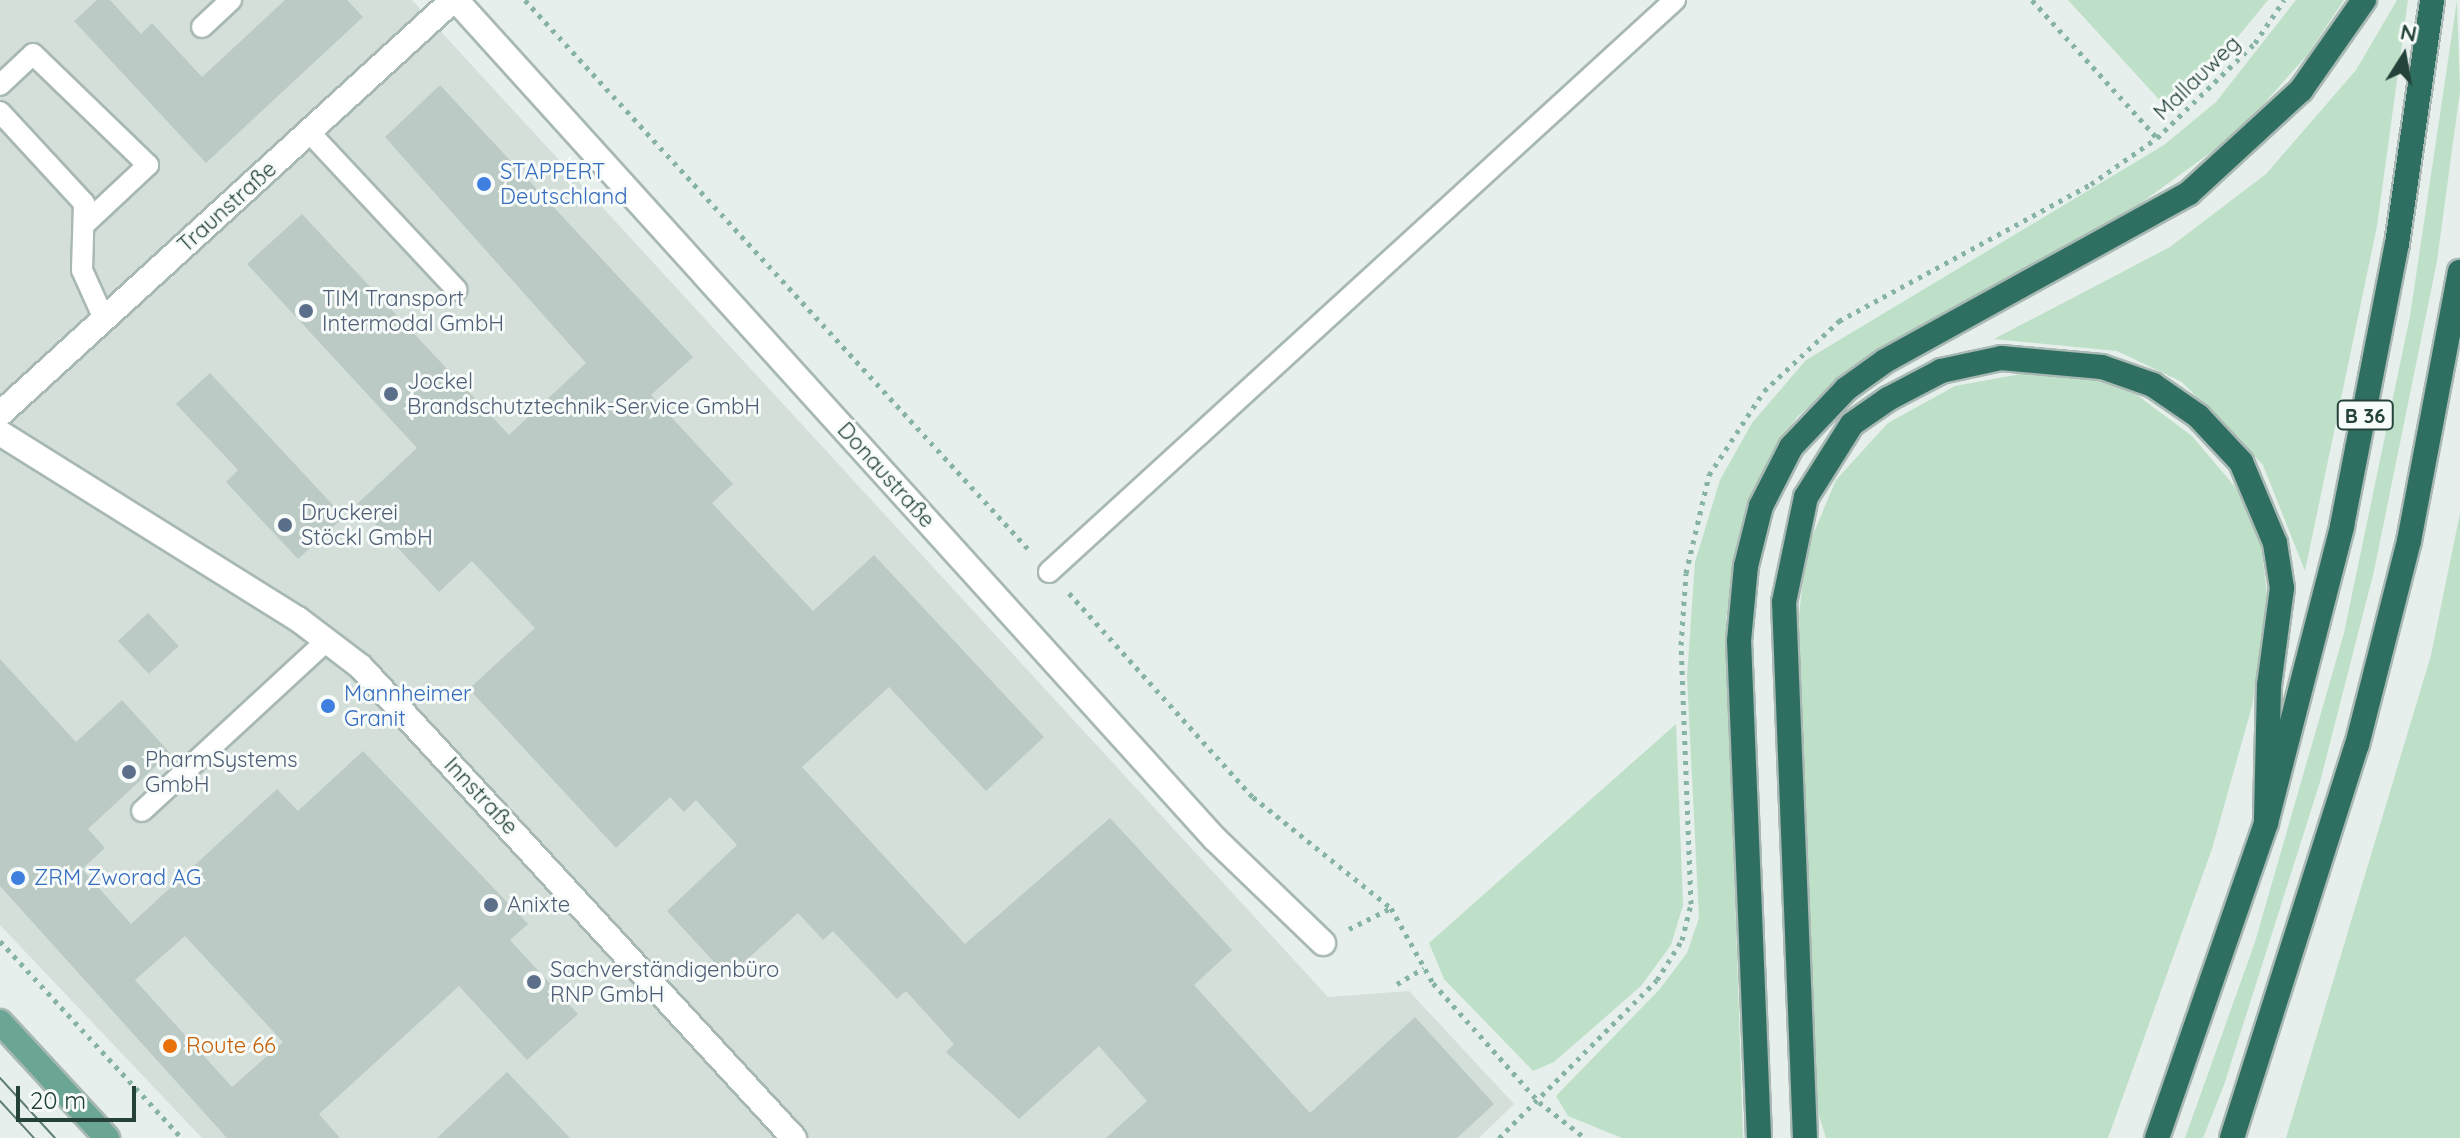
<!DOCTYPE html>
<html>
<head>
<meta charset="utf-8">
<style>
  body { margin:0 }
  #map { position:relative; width:2460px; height:1138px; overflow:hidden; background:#e6efeb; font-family:Quicksand,sans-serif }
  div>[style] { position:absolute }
  .built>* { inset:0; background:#d4dfda }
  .green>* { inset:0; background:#bfe0c8 }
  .building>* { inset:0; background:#bbcac4; transform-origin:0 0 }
  .path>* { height:5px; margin-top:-2.5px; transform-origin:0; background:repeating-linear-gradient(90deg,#86b3a5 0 4px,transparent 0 10px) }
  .roads { filter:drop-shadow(2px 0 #a8b8b2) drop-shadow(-2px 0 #a8b8b2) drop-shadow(0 2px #a8b8b2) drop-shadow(0 -2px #a8b8b2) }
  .lane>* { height:20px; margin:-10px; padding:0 10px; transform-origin:10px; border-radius:10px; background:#fff }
  .street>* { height:24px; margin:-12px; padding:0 12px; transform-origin:12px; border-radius:12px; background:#fff }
  .primary>* { height:24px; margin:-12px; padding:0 12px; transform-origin:12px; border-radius:12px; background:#6aa596 }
  .highway>* { height:24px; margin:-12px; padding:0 12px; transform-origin:12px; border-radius:12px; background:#2f6f62 }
  .tram>* { height:2px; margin:-1px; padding:0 1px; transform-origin:1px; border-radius:1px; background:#5f7d75 }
  .dots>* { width:22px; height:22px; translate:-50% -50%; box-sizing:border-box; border:4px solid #f7fbf9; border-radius:50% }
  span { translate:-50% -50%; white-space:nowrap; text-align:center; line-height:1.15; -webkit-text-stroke:6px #f7fbf9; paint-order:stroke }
  .shield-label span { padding:2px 6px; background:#f7fbf9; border:2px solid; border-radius:6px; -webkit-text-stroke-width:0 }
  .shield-label { font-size:20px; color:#24423a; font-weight:700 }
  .street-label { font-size:22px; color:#24423a }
  .shop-label { font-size:22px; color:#366cbe }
  .left { translate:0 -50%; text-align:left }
  .service-label { font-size:22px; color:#4e5e75 }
  .food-label { font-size:22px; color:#c56008 }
  .north { position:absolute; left:2364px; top:16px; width:80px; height:80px; -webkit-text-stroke:6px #f7fbf9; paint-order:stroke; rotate:11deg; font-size:22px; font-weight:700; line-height:32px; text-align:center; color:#24423a }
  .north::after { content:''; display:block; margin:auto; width:28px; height:36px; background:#24423a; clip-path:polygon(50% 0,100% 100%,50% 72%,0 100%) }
  .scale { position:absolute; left:16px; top:1086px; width:120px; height:36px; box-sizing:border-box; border:4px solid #24423a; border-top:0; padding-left:10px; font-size:24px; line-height:28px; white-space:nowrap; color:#24423a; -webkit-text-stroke:6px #f7fbf9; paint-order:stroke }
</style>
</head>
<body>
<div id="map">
  <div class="built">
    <div style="clip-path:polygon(0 0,412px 0,1328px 997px,1409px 991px,1514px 1104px,1479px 1138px,202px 1138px,0 925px)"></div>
  </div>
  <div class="green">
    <div style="clip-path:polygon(2068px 0,2268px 0,2191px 94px,2165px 106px)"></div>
    <div style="clip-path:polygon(2296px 0,2344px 0,2308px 54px,2239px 132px,2105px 229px,1863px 360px,1797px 417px,1777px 446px,1739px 535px,1726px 619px,1743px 1138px,1622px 1138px,1568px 1116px,1556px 1096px,1659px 990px,1687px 953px,1699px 918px,1687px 677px,1695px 562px,1720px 480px,1752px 423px,1806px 360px,2164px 145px,2216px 102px)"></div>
    <div style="clip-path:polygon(2397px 0,2408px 0,2377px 226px,2305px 571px,2263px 465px,2182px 382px,2117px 351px,1994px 339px,2170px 247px,2266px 174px,2356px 70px)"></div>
    <div style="clip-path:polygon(2457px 0,2460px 91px,2437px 261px,2374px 571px,2320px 782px,2224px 1085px,2203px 1138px,2185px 1138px,2255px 942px,2344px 633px,2410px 316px)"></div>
    <div style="clip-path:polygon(2026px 373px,2099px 380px,2137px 395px,2192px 436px,2236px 488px,2261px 545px,2268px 602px,2252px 706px,2212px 849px,2108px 1138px,1826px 1138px,1816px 1106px,1804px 841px,1799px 616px,1806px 551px,1836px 480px,1888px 423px,1955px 386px)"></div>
    <div style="clip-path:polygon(2460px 513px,2460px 1138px,2286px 1138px,2431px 655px)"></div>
    <div style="clip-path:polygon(1676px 724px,1683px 905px,1671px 945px,1641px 986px,1554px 1062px,1533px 1071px,1444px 979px,1429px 943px)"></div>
  </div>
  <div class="building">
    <div style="clip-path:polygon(97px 0,110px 0,141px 34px,152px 23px,202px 77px,285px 0,347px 0,363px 17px,206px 163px,74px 21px)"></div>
    <div style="clip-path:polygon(440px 85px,693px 357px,651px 395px,733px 484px,712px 503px,813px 611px,874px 555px,1044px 737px,986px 791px,889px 687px,802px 767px,965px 944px,1110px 818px,1232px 950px,1194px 985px,1310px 1113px,1415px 1017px,1494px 1104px,1457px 1138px,1106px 1138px,1147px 1101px,1099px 1046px,1019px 1119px,946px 1052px,954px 1044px,906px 991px,897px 999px,833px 931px,823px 940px,798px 913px,728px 977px,667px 911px,737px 845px,696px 800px,684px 812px,670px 797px,616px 848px,469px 689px,535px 628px,472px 561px,439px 592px,357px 504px,417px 448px,247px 264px,302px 214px,509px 435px,586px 363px,385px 137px)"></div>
    <div style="clip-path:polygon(210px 373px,344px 517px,298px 559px,226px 482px,238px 470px,176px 404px)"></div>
    <div style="left:148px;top:613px;width:45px;height:41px;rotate:47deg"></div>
    <div style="clip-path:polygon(evenodd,0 659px,76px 742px,122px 700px,170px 753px,88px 829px,105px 848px,82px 869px,131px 924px,277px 789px,298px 811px,363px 751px,528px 924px,510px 940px,578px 1014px,527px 1060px,459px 986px,319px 1114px,340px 1138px,227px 1138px,0 886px,0 659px,185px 936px,283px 1042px,232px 1087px,135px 980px,185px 936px)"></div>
    <div style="clip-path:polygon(507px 1072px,570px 1138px,437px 1138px)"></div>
  </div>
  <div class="path">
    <div style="left:525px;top:0;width:747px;rotate:47.49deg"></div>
    <div style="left:2032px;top:0;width:186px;rotate:47.8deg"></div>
    <div style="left:1069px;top:593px;width:275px;rotate:48deg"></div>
    <div style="left:1253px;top:797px;width:177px;rotate:38.8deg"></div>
    <div style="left:1391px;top:908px;width:86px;rotate:60.8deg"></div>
    <div style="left:1433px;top:983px;width:159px;rotate:48.3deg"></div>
    <div style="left:1539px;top:1102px;width:58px;rotate:38deg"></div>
    <div style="left:1349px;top:929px;width:47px;rotate:-26.6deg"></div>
    <div style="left:0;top:941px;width:268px;rotate:47.3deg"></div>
    <div style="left:1397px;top:984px;width:31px;rotate:-31deg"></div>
    <div style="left:1499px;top:1138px;width:223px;rotate:-45deg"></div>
    <div style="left:1657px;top:980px;width:47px;rotate:-58deg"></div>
    <div style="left:1682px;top:940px;width:37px;rotate:-76deg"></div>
    <div style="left:1691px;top:904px;width:259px;rotate:-92.2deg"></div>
    <div style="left:1681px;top:645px;width:72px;rotate:-86deg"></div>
    <div style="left:1686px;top:573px;width:101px;rotate:-76.8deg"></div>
    <div style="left:1709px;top:475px;width:100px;rotate:-56.8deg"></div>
    <div style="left:1764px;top:391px;width:103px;rotate:-43deg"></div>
    <div style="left:1839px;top:321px;width:287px;rotate:-28.5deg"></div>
    <div style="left:2091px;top:184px;width:80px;rotate:-34.9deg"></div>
    <div style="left:2157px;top:138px;width:136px;rotate:-44.1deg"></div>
    <div style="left:2255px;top:43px;width:52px;rotate:-56deg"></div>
  </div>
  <div class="roads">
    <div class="lane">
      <div style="left:202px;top:27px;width:40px;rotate:-43deg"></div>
      <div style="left:0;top:85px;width:45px;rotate:-43.2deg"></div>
      <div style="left:33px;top:54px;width:160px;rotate:44deg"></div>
      <div style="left:148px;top:165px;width:83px;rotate:136.9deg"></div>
      <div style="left:0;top:112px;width:124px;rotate:47.3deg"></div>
      <div style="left:84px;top:203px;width:67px;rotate:91.7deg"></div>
      <div style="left:82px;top:270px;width:54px;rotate:65.8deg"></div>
      <div style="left:309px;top:132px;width:216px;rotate:46.9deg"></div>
      <div style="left:1049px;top:572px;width:848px;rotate:-42.42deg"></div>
      <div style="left:142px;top:811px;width:252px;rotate:-42.7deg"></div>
    </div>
    <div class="street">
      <div style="left:456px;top:0;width:1131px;rotate:47.87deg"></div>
      <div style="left:1215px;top:839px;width:150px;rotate:43.9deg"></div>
      <div style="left:0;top:414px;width:614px;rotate:-42.42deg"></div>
      <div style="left:0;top:433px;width:351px;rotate:32deg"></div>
      <div style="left:298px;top:619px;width:79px;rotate:37.3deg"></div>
      <div style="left:361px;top:667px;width:640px;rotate:47.41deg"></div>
    </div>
    <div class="primary">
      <div style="left:0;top:1022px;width:158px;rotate:47.3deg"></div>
    </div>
    <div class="highway">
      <div style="left:1759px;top:1138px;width:497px;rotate:-92.3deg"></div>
      <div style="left:1739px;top:641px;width:75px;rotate:-84.7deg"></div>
      <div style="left:1746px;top:566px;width:62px;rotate:-76deg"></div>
      <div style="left:1761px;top:506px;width:66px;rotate:-63deg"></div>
      <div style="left:1791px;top:447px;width:80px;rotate:-46.5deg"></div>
      <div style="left:1846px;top:389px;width:48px;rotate:-35.7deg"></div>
      <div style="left:1885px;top:361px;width:347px;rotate:-28.9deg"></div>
      <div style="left:2189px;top:193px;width:152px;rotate:-42.6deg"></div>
      <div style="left:2301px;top:90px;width:110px;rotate:-55deg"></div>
      <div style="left:1805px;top:1138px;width:536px;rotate:-92.24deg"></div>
      <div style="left:1784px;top:602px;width:107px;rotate:-78.2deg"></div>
      <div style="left:1806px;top:497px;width:86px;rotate:-57.8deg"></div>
      <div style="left:1852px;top:424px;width:44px;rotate:-34.8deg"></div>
      <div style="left:1888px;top:399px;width:60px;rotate:-27.8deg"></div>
      <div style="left:1941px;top:371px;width:61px;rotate:-12.2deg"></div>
      <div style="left:2001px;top:358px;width:101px;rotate:5.1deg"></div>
      <div style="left:2102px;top:367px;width:54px;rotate:19.4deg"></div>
      <div style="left:2153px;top:385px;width:55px;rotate:34.6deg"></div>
      <div style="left:2198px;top:416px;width:63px;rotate:46.9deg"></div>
      <div style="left:2241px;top:462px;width:88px;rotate:67.2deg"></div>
      <div style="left:2275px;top:543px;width:46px;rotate:81.2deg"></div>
      <div style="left:2282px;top:588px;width:99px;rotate:97.6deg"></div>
      <div style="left:2269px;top:686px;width:137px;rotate:91.3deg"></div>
      <div style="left:2157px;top:1138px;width:333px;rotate:-70.9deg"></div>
      <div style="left:2266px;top:823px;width:307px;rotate:-75.6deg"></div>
      <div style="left:2342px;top:526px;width:287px;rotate:-79deg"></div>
      <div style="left:2397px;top:244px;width:246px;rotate:-81.8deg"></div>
      <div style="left:2232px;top:1138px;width:412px;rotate:-72.4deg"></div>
      <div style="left:2357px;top:745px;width:211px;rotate:-75.7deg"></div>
      <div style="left:2409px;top:541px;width:274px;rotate:-79.3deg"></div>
    </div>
  </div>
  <div class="tram">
    <div style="left:0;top:1078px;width:81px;rotate:47.5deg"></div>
    <div style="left:0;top:1101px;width:50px;rotate:47.4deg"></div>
  </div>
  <div class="dots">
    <div style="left:484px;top:184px;background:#3f7fe0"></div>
    <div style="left:306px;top:311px;background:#5c6f8a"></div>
    <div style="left:391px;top:394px;background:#5c6f8a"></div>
    <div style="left:285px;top:525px;background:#5c6f8a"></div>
    <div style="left:328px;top:706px;background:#3f7fe0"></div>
    <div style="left:129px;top:772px;background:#5c6f8a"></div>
    <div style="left:18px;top:878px;background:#3f7fe0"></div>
    <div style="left:491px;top:905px;background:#5c6f8a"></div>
    <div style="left:534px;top:982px;background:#5c6f8a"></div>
    <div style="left:170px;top:1046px;background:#e8710a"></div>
  </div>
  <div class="shield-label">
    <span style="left:2365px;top:415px">B 36</span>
  </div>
  <div class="street-label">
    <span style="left:2197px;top:78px;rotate:-44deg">Mallauweg</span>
    <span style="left:227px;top:207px;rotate:-42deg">Traunstraße</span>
    <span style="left:886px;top:475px;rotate:48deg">Donaustraße</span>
    <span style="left:481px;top:796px;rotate:47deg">Innstraße</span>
  </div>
  <div class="shop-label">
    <span class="left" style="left:500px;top:184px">STAPPERT<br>Deutschland</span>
    <span class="left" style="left:344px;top:706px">Mannheimer<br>Granit</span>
    <span class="left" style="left:34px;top:878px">ZRM Zworad AG</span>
  </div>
  <div class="service-label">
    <span class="left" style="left:322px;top:311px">TIM Transport<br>Intermodal GmbH</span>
    <span class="left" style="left:407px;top:394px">Jockel<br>Brandschutztechnik-Service GmbH</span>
    <span class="left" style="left:301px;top:525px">Druckerei<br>Stöckl GmbH</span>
    <span class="left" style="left:145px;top:772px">PharmSystems<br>GmbH</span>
    <span class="left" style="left:507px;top:905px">Anixte</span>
    <span class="left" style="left:550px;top:982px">Sachverständigenbüro<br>RNP GmbH</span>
  </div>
  <div class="food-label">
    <span class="left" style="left:186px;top:1046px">Route 66</span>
  </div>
  <div class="north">N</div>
  <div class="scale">20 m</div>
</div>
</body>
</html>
